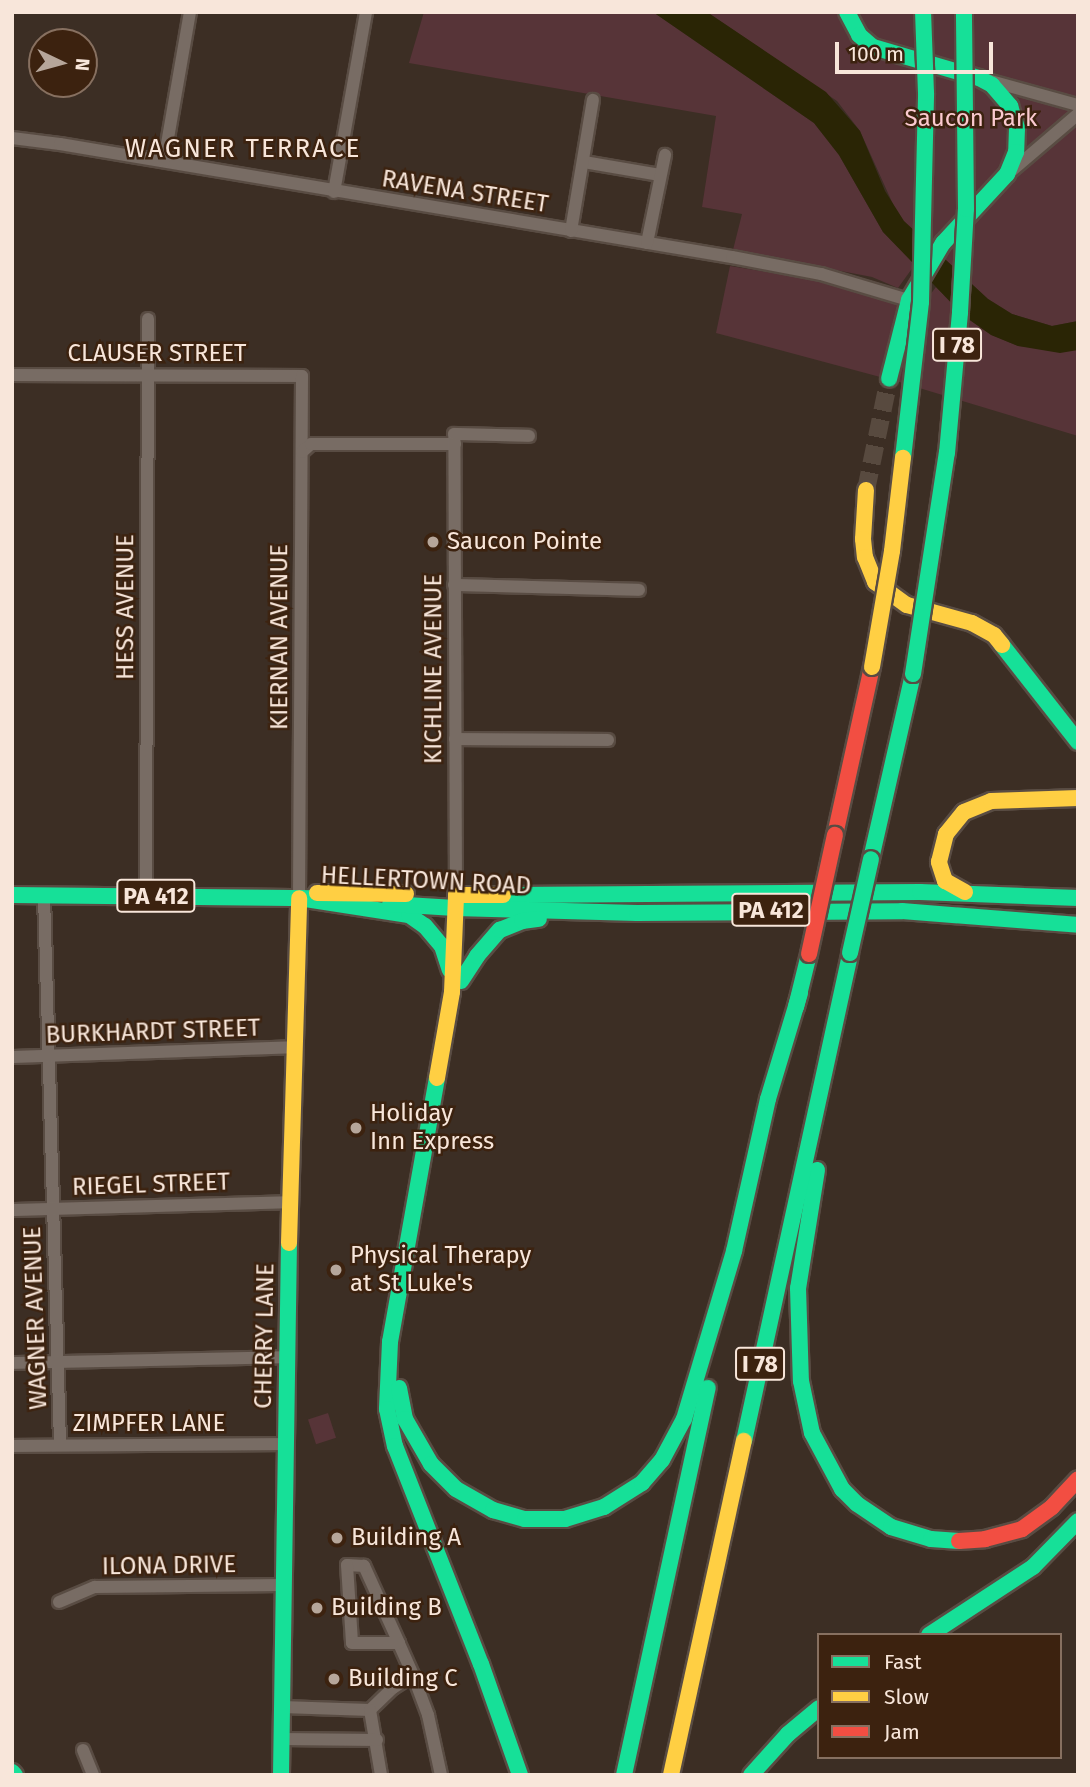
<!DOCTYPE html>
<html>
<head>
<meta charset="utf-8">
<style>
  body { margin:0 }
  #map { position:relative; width:1090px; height:1787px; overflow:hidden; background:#3c2e24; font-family:"Fira Sans",sans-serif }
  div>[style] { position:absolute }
  .green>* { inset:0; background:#573438; transform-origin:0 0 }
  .water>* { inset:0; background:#2a2505 }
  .secondary-tunnel>* { height:18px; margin-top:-9px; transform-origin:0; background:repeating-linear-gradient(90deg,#584a3f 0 18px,transparent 0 27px) }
  .roads { filter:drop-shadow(2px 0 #594c43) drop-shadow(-2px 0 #594c43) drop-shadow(0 2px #594c43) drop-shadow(0 -2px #594c43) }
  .street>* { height:12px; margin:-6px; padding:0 6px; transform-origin:6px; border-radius:6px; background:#786c64 }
  .fast>* { height:16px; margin:-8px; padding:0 8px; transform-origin:8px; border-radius:8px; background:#16e098 }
  .slow>* { height:16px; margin:-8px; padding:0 8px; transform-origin:8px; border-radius:8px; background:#ffcf43 }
  .jam>* { height:16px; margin:-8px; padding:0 8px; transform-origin:8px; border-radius:8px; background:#f24e42 }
  .bridges { filter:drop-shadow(2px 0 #594c43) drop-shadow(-2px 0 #594c43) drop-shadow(0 2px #594c43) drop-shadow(0 -2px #594c43) }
  .fast-bridge>* { height:16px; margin:-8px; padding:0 8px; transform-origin:8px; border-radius:8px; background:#16e098 }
  .slow-bridge>* { height:16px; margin:-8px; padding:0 8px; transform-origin:8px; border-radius:8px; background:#ffcf43 }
  .jam-bridge>* { height:16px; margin:-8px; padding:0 8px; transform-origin:8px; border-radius:8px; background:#f24e42 }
  .dots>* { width:19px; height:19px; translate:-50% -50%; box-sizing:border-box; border:4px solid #3c220f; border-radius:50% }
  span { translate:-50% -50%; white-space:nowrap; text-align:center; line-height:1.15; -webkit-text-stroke:5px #3c220f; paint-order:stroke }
  .shield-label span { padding:2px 5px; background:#3c220f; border:2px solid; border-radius:5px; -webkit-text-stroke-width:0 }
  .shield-label { font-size:23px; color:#f8e6da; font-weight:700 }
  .park-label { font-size:24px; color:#fbcad0 }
  .street-label { font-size:24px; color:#f8e6da }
  .poi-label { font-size:24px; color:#f8e6da }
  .left { translate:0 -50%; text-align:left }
  .neighbourhood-label { font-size:26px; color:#f8e6da; letter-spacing:2px }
  .frame { position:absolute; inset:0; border:14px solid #f8e6da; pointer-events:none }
  .legend { position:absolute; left:817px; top:1633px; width:245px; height:126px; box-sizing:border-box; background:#3c220f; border:2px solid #877060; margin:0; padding:9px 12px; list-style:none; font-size:21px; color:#f8e6da }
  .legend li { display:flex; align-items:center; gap:14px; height:35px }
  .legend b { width:35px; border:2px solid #877060 }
  .north { position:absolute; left:28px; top:28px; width:70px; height:70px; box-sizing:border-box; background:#3c220f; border:2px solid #877060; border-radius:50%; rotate:95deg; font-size:19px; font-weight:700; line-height:28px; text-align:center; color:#f8e6da }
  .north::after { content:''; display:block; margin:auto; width:24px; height:32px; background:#b6a69a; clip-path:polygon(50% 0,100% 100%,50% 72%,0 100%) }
  .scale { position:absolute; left:835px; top:42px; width:158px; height:32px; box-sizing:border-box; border:4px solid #f8e6da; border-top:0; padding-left:9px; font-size:21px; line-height:24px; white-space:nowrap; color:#f8e6da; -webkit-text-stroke:5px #3c220f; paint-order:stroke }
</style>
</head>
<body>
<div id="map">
  <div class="green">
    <div style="clip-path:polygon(424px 12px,653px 12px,814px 123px,839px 155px,883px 232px,899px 248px,897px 213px,860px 131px,837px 101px,707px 12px,1078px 12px,1078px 321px,1052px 326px,1012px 314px,988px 299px,929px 245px,898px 288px,872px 277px,733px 250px,742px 214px,702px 207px,716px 116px,409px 63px)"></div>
    <div style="clip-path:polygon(730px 266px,809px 279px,901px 304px,884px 378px,716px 333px)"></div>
    <div style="clip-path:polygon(936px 287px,964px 316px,992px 335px,1018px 346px,1078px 350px,1078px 436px,896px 381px,903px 346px,916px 313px)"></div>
    <div style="left:328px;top:1413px;width:26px;height:21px;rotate:72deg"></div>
  </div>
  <div class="water">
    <div style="clip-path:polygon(653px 12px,707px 12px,826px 92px,860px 131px,885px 191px,904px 221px,988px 299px,1012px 314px,1052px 326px,1078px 321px,1078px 350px,1060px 353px,1018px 346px,991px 335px,964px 316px,883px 232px,839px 155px,814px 123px)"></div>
  </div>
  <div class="secondary-tunnel">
    <div style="left:866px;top:490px;width:113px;rotate:-78.3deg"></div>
  </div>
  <div class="roads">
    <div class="street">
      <div style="left:987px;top:80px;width:94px;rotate:15.4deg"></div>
      <div style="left:12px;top:138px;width:48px;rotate:7.1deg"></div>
      <div style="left:60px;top:144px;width:681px;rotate:9.55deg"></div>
      <div style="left:732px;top:257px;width:91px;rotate:10.8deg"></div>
      <div style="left:821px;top:274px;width:92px;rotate:16.5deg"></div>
      <div style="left:164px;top:161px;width:151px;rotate:-80.1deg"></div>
      <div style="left:584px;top:162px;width:77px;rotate:9.7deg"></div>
      <div style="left:1009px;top:173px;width:91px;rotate:-40.5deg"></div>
      <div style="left:334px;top:192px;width:183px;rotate:-79.9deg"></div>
      <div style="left:571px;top:231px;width:133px;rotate:-80.5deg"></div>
      <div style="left:647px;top:243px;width:90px;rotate:-78.4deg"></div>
      <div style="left:12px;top:375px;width:290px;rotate:0.2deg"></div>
      <div style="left:302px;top:376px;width:522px;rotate:90.33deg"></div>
      <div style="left:302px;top:452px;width:12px;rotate:-42deg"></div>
      <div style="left:311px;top:444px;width:144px"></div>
      <div style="left:454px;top:585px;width:185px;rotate:1.5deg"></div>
      <div style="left:455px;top:739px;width:153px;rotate:0.4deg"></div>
      <div style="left:44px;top:895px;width:550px;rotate:88.33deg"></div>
      <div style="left:146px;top:895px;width:576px;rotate:-89.8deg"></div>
      <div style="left:456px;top:895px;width:461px;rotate:-90.2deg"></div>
      <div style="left:454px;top:434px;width:75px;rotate:1.5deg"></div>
      <div style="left:12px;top:1057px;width:282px;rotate:-2deg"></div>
      <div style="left:12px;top:1210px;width:278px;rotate:-1.6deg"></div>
      <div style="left:12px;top:1363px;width:276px;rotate:-1.2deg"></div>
      <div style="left:12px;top:1446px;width:273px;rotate:-0.4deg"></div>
      <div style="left:59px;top:1602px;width:39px;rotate:-23deg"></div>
      <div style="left:95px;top:1587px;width:188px;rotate:-0.6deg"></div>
      <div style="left:413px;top:1675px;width:43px;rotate:69.4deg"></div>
      <div style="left:428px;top:1715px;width:61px;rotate:77.8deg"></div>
      <div style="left:282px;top:1707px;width:88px;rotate:2deg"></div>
      <div style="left:370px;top:1710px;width:32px;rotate:-44deg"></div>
      <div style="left:393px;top:1688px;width:24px;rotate:-33deg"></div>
      <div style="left:413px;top:1675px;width:35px;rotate:-114deg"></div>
      <div style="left:399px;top:1643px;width:85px;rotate:-114.4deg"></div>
      <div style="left:364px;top:1566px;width:17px;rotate:-177deg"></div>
      <div style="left:347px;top:1565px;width:78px;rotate:86.3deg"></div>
      <div style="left:352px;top:1643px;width:47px"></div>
      <div style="left:370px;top:1710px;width:66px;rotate:80.4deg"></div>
      <div style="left:282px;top:1739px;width:95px;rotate:0.6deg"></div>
      <div style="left:83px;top:1750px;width:27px;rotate:68deg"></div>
    </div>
    <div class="fast">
      <div style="left:847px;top:12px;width:26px;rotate:62deg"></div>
      <div style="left:859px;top:35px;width:18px;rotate:41deg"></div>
      <div style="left:873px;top:47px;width:110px;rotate:16.3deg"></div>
      <div style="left:979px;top:78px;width:15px;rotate:28deg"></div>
      <div style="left:992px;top:85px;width:28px;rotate:49deg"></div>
      <div style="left:1010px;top:106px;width:23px;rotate:72deg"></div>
      <div style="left:1017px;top:128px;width:24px;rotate:92deg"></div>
      <div style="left:1016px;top:152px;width:24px;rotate:112deg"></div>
      <div style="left:1007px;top:174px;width:94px;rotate:132.8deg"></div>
      <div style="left:943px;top:243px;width:66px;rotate:120.8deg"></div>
      <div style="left:909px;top:300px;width:81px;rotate:104.2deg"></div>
      <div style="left:1002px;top:645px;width:123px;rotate:51.9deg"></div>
      <div style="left:871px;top:859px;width:190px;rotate:-77.2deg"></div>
      <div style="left:12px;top:895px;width:303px;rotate:0.6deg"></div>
      <div style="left:503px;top:895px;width:417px;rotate:-0.4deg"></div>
      <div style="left:920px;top:892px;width:158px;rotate:2.2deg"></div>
      <div style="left:299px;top:898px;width:111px;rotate:8.8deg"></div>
      <div style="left:409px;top:915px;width:19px;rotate:35deg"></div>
      <div style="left:425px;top:926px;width:26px;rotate:50deg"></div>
      <div style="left:442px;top:946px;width:25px;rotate:72deg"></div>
      <div style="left:390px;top:904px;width:65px;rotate:3.5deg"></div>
      <div style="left:455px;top:908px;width:182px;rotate:1.6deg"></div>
      <div style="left:637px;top:913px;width:265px;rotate:-0.4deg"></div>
      <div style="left:902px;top:911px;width:177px;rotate:4.5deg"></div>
      <div style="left:461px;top:981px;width:30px;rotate:-57deg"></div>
      <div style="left:477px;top:956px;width:35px;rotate:-49deg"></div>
      <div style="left:500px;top:930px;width:24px;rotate:-22deg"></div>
      <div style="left:522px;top:921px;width:17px;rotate:-7deg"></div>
      <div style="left:796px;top:1007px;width:55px;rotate:-76.2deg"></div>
      <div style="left:437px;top:1078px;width:268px;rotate:100.1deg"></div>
      <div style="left:390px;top:1342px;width:67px;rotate:92.6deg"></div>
      <div style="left:387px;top:1409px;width:38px;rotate:78deg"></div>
      <div style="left:395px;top:1446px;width:234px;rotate:68.5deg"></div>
      <div style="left:481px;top:1664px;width:118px;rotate:70.6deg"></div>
      <div style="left:817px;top:1170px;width:120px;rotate:99.1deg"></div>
      <div style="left:798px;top:1288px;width:93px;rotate:88.2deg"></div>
      <div style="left:801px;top:1381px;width:53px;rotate:78.1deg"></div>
      <div style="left:812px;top:1433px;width:64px;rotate:61.8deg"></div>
      <div style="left:842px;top:1489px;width:21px;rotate:45deg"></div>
      <div style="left:857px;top:1504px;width:41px;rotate:34.1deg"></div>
      <div style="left:891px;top:1527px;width:42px;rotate:16.7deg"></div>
      <div style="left:931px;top:1539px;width:28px;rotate:4deg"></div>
      <div style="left:399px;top:1388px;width:32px;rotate:79deg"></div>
      <div style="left:405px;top:1419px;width:52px;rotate:60deg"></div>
      <div style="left:431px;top:1464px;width:35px;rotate:45deg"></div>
      <div style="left:456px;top:1489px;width:43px;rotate:29.6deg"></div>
      <div style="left:493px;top:1510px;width:33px;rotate:16deg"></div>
      <div style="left:525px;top:1519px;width:40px"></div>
      <div style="left:565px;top:1519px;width:41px;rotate:-17.1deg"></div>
      <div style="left:604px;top:1507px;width:45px;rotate:-32.3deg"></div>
      <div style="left:642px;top:1483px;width:30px;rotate:-49deg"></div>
      <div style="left:662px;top:1460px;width:47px;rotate:-61.8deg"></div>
      <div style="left:684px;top:1419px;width:175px;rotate:-73.4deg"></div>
      <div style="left:734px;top:1251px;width:156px;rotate:-77.4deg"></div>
      <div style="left:768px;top:1099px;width:111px;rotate:-73.2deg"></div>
      <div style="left:744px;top:1441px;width:499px;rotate:-77.7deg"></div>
      <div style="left:929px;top:1635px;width:124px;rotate:-33.2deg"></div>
      <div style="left:1033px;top:1567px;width:64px;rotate:-45.6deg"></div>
      <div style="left:12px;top:1772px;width:4px;rotate:45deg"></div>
      <div style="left:281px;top:1775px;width:532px;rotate:-89.14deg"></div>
      <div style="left:624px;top:1775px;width:396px;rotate:-77.8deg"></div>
      <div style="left:751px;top:1775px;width:55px;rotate:-47.9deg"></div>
      <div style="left:788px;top:1734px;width:40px;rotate:-40deg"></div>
    </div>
    <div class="slow">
      <div style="left:866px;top:490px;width:49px;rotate:93.5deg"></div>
      <div style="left:863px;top:539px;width:18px;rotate:84deg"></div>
      <div style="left:865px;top:557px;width:27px;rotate:68deg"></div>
      <div style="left:875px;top:582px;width:39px;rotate:36deg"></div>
      <div style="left:907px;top:605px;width:67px;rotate:15.5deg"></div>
      <div style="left:972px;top:623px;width:25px;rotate:29deg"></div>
      <div style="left:994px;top:635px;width:13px;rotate:51deg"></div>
      <div style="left:965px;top:892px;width:23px;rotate:-151deg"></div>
      <div style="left:945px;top:881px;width:20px;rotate:-108deg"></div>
      <div style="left:939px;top:862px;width:29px;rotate:-76deg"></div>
      <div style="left:946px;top:834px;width:28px;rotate:-51deg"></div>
      <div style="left:964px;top:812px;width:29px;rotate:-22deg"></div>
      <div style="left:991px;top:801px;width:87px;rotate:-2deg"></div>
      <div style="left:317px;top:893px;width:89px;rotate:0.6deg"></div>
      <div style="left:437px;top:1078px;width:87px;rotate:-80.1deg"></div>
      <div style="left:452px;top:992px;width:97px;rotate:-87.6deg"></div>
      <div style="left:456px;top:895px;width:47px"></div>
      <div style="left:289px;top:1243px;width:345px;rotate:-88.3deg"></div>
      <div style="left:671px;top:1775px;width:342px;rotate:-77.7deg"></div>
    </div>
    <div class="jam">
      <div style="left:835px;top:835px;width:172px;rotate:-77.6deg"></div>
      <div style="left:959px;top:1541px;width:26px;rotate:-4deg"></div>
      <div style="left:985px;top:1539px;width:38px;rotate:-15deg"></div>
      <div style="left:1022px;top:1529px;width:37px;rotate:-36deg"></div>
      <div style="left:1052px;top:1507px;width:38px;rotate:-47deg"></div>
    </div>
  </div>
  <div class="bridges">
    <div class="fast-bridge">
      <div style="left:903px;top:458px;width:157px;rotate:-83.4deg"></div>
      <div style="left:921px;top:302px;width:209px;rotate:-88.6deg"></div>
      <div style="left:926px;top:93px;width:81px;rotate:-92.1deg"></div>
      <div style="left:913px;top:674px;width:224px;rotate:-81.3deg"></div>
      <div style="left:947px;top:453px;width:142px;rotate:-84.7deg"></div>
      <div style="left:960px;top:312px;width:103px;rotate:-86.7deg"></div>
      <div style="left:966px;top:209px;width:197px;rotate:-90.6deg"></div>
      <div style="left:850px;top:953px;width:96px;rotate:-77.4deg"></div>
    </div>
    <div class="slow-bridge">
      <div style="left:872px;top:667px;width:118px;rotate:-80.2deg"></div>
      <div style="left:892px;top:551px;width:94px;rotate:-83.3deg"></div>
    </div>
    <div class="jam-bridge">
      <div style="left:809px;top:954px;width:122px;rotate:-77.7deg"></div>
    </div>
  </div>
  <div class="dots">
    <div style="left:433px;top:542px;background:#b6a69a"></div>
    <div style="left:356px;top:1128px;background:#b6a69a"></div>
    <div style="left:336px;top:1270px;background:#b6a69a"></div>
    <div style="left:337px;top:1538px;background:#b6a69a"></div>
    <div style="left:317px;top:1608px;background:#b6a69a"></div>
    <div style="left:334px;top:1679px;background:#b6a69a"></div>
  </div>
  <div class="shield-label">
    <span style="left:957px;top:345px">I 78</span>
    <span style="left:156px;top:896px">PA 412</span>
    <span style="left:771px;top:910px">PA 412</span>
    <span style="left:760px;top:1364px">I 78</span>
  </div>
  <div class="park-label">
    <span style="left:971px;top:119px">Saucon Park</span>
  </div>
  <div class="street-label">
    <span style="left:465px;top:192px;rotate:9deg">RAVENA STREET</span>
    <span style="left:157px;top:354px">CLAUSER STREET</span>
    <span style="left:126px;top:607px;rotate:-90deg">HESS AVENUE</span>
    <span style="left:280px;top:637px;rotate:-90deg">KIERNAN AVENUE</span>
    <span style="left:434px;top:669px;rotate:-90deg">KICHLINE AVENUE</span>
    <span style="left:426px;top:881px;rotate:3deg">HELLERTOWN ROAD</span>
    <span style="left:153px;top:1032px;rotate:-2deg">BURKHARDT STREET</span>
    <span style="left:151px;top:1185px;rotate:-2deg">RIEGEL STREET</span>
    <span style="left:36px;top:1318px;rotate:-92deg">WAGNER AVENUE</span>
    <span style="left:265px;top:1336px;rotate:-89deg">CHERRY LANE</span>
    <span style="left:149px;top:1424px">ZIMPFER LANE</span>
    <span style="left:169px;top:1566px;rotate:-1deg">ILONA DRIVE</span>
  </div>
  <div class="poi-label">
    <span class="left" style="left:447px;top:542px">Saucon Pointe</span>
    <span class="left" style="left:370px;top:1128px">Holiday<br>Inn Express</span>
    <span class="left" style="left:350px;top:1270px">Physical Therapy<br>at St Luke's</span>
    <span class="left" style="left:351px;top:1538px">Building A</span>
    <span class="left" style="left:331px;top:1608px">Building B</span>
    <span class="left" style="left:348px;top:1679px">Building C</span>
  </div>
  <div class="neighbourhood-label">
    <span style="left:243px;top:149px">WAGNER TERRACE</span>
  </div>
  <div class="frame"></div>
  <ul class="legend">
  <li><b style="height:9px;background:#16e098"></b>Fast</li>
  <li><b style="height:9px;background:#ffcf43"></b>Slow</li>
  <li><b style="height:9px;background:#f24e42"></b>Jam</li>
  </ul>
  <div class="north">N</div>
  <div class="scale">100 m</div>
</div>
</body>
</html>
